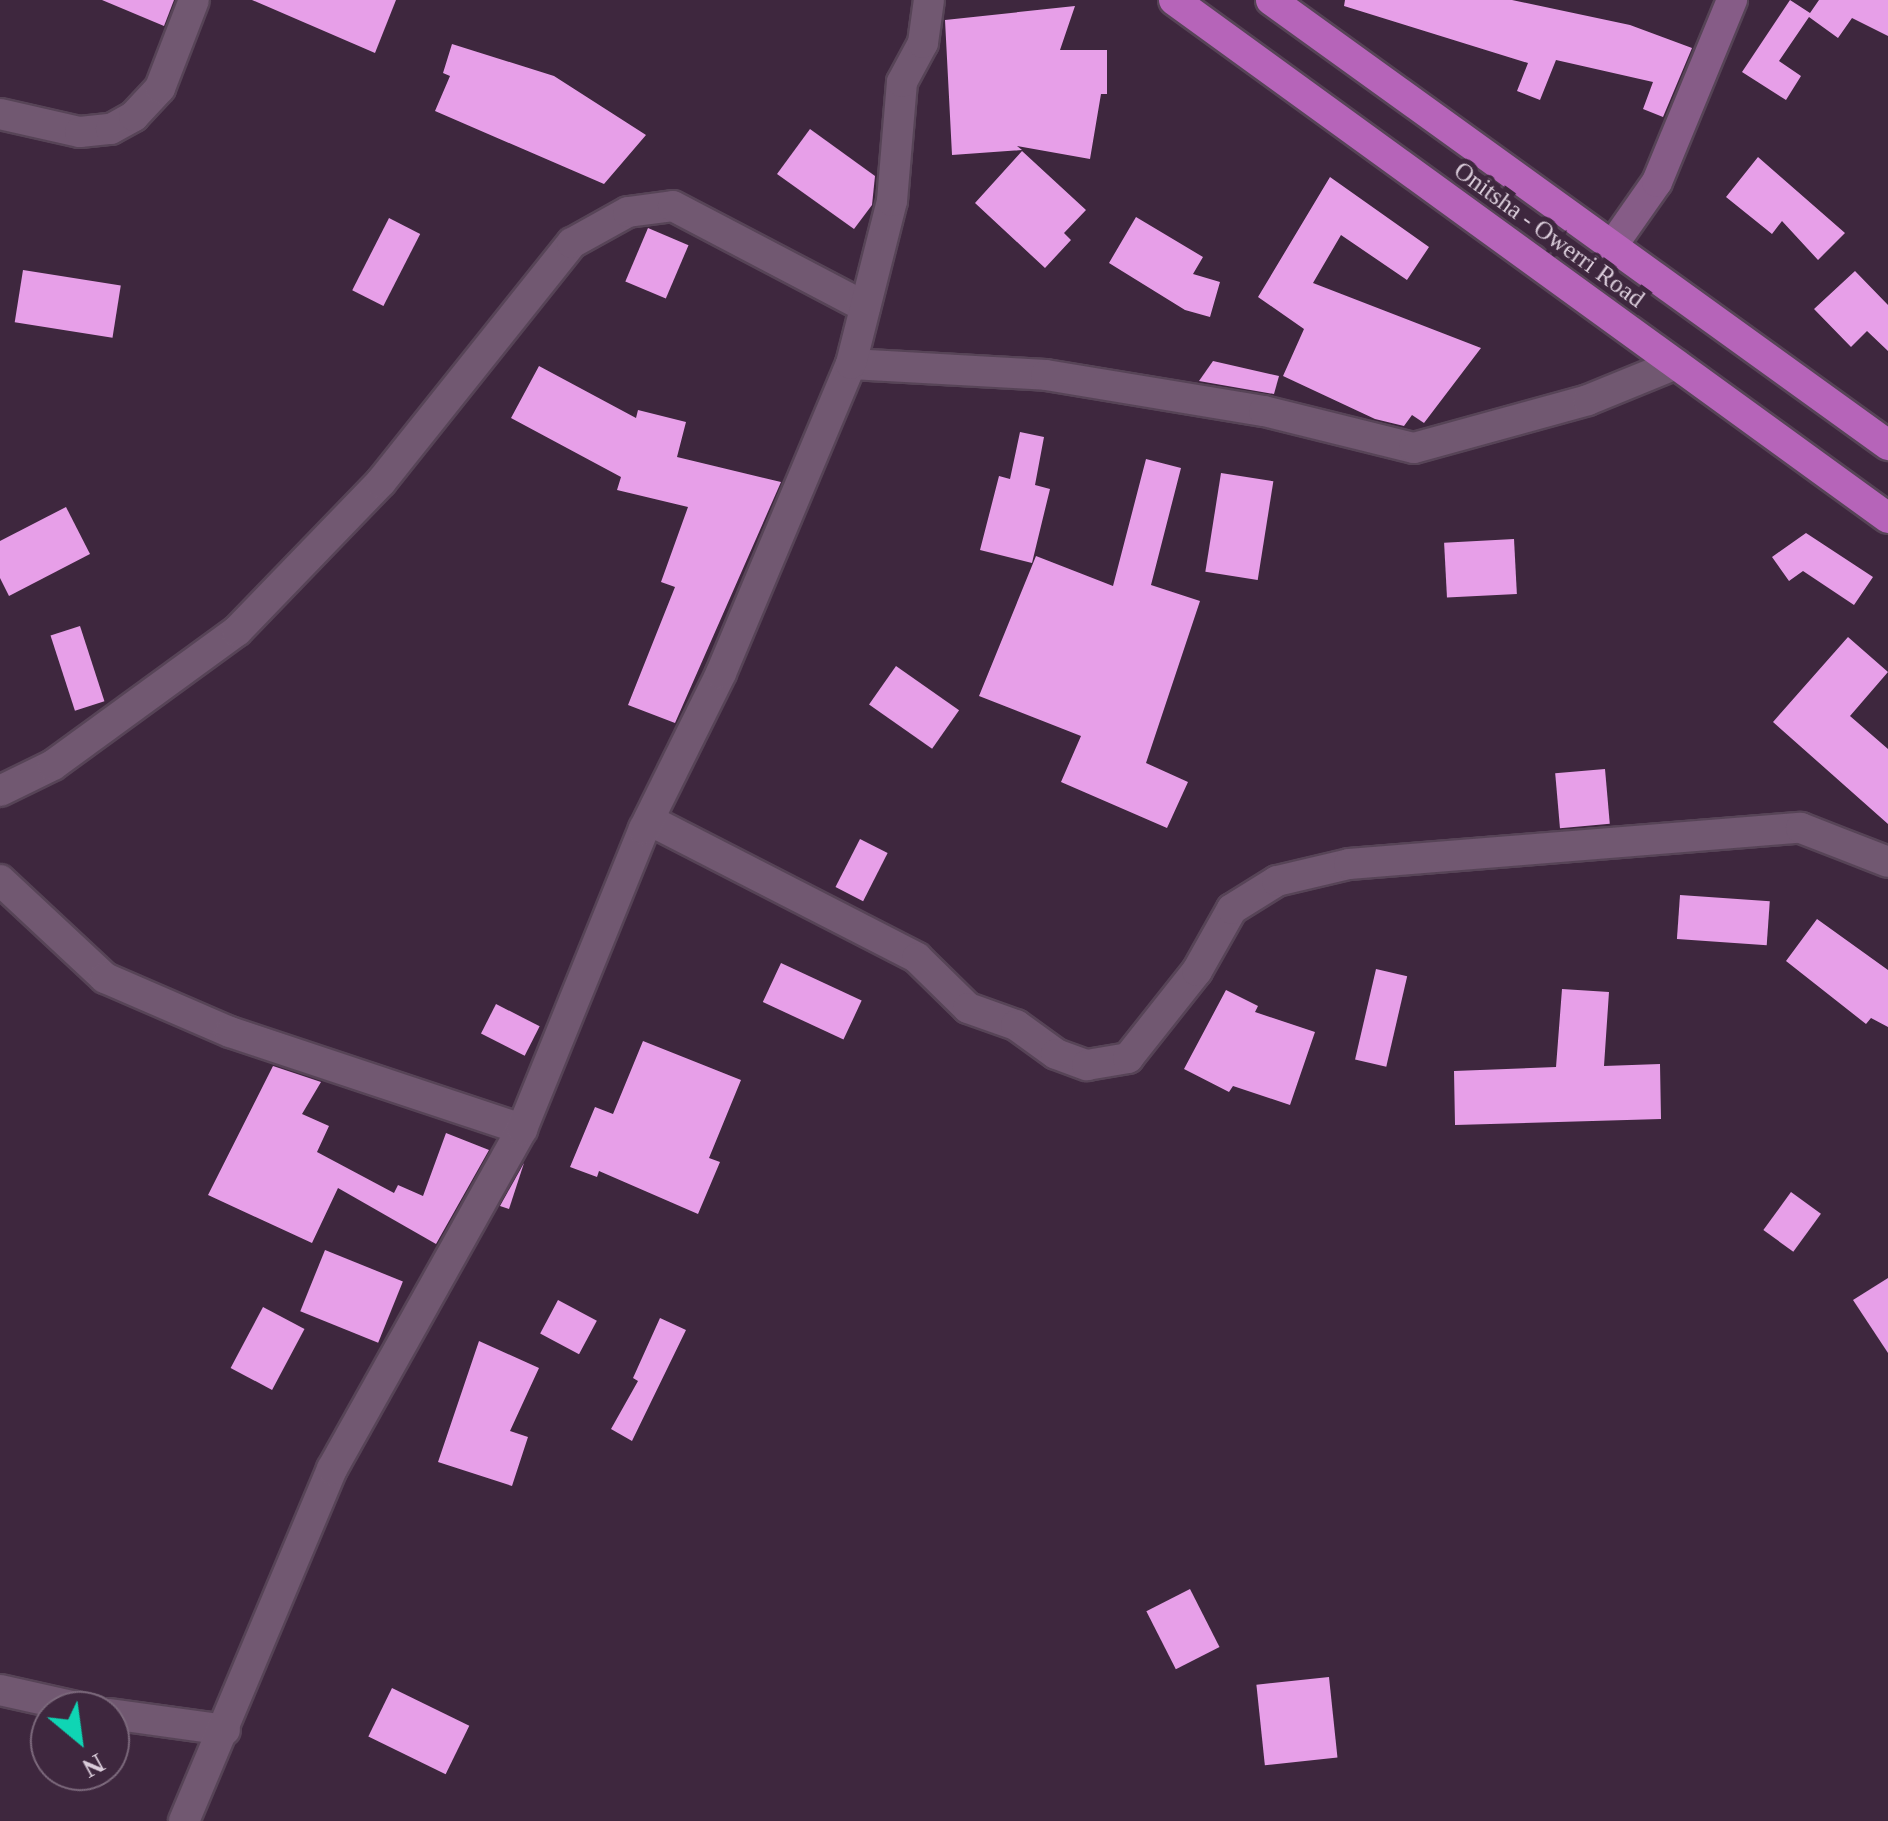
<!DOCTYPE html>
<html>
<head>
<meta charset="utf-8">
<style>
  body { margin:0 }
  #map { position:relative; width:1888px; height:1821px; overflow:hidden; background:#3e273e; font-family:"Times New Roman",serif }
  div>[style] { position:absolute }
  .building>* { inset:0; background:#e79fe8; transform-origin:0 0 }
  .roads { filter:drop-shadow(2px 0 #574457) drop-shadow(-2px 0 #574457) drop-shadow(0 2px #574457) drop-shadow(0 -2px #574457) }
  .street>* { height:30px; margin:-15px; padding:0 15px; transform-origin:15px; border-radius:15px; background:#715871 }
  .secondary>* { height:30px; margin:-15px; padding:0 15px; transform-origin:15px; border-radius:15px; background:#865c87 }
  .highway>* { height:30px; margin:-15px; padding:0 15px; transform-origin:15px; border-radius:15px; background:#b664b9 }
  span { translate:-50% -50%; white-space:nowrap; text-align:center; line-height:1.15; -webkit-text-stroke:10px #3e273e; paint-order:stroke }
  .street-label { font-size:25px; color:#daccda }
  .north { position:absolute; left:30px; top:1691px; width:100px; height:100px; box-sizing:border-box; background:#3e273e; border:2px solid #7c697c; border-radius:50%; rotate:151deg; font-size:28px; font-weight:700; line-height:40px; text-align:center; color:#daccda }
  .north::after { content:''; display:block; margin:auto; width:35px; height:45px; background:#0fd5b4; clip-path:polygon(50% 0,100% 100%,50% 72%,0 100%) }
</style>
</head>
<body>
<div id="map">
  <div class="building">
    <div style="clip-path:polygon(102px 0,174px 0,164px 26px)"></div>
    <div style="clip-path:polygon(252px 0,396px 0,375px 53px)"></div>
    <div style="clip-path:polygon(1345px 0,1512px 0,1630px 25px,1692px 48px,1663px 117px,1643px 109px,1653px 82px,1556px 60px,1540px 100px,1517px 91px,1528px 63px,1344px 6px)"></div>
    <div style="clip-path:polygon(1790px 0,1810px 13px,1819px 0,1888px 0,1888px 36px,1852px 18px,1838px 38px,1809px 17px,1779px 61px,1801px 76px,1786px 100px,1742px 72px)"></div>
    <div style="clip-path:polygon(1075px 6px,1060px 50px,1107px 50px,1107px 94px,1101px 94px,1090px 159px,1017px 146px,1022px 150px,952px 155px,945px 20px)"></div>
    <div style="clip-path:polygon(452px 44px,554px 76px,646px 135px,604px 184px,435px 111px,450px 76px,443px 73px)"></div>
    <div style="clip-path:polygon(810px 129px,875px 176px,872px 205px,854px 229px,777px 174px)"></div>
    <div style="clip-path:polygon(1022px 151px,1086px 210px,1064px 233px,1071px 240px,1045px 268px,975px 203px)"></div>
    <div style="clip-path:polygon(1758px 157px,1845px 233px,1818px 260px,1782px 221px,1772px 234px,1726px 197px)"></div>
    <div style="clip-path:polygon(1330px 177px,1429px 247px,1407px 280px,1341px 235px,1313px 283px,1481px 348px,1424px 423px,1412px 415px,1404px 426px,1375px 419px,1283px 376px,1304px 329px,1258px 297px)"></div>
    <div style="clip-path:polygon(1136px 217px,1203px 257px,1193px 274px,1220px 282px,1210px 317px,1185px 310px,1109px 263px)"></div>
    <div style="left:389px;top:218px;width:35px;height:81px;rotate:27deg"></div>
    <div style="left:648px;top:228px;width:44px;height:58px;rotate:23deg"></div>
    <div style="left:23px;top:270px;width:99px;height:53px;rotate:9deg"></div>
    <div style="clip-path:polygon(1855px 271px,1888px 305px,1888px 351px,1867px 331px,1851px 347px,1814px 309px)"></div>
    <div style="clip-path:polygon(1213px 361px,1279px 376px,1274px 394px,1199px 381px)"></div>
    <div style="clip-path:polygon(539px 366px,636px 418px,638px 410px,686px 422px,677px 457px,781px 482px,675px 723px,628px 705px,675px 587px,661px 582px,688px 507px,617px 490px,621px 477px,511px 418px)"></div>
    <div style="clip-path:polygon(1020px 432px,1044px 437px,1035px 485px,1050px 489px,1032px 563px,980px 550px,999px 476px,1010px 479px)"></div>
    <div style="clip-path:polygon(1146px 459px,1181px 468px,1151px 585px,1200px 601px,1146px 763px,1188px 782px,1167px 828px,1061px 782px,1081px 736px,979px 696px,1036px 556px,1113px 586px)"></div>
    <div style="left:1221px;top:473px;width:53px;height:100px;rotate:9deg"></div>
    <div style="clip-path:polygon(66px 507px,90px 554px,9px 596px,0 578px,0 541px)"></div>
    <div style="clip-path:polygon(1806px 533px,1873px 577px,1854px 605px,1803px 571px,1789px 581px,1772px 557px)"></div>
    <div style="left:1514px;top:539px;width:55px;height:70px;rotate:87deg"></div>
    <div style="left:80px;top:626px;width:79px;height:31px;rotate:72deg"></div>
    <div style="clip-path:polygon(1848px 637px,1888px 672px,1850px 716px,1888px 749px,1888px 824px,1773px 722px)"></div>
    <div style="left:896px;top:666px;width:77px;height:47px;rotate:35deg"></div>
    <div style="left:1605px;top:769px;width:55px;height:50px;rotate:85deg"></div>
    <div style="left:860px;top:839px;width:31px;height:54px;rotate:27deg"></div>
    <div style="left:1680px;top:895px;width:90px;height:44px;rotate:4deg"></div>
    <div style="clip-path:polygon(1817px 919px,1888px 970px,1888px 1027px,1871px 1018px,1866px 1024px,1786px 961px)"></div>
    <div style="left:781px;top:963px;width:89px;height:43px;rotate:25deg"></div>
    <div style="left:1376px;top:969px;width:32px;height:93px;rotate:13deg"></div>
    <div style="clip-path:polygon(1562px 989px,1609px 992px,1604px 1066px,1660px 1064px,1661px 1119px,1455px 1125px,1454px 1071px,1556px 1067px)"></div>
    <div style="clip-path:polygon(1226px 990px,1258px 1006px,1255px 1012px,1315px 1032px,1290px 1105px,1233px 1086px,1229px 1092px,1184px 1069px)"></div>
    <div style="left:496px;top:1004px;width:49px;height:33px;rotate:27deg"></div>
    <div style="clip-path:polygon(643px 1041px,741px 1080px,709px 1158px,720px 1162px,698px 1214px,599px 1171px,597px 1177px,570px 1167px,595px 1107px,613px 1114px)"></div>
    <div style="clip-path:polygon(273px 1066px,321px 1082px,302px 1114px,329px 1126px,317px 1152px,394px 1193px,398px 1185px,423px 1196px,446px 1133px,489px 1150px,436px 1244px,338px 1188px,312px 1243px,208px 1195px)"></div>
    <div style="clip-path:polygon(524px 1163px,509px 1209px,500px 1206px)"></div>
    <div style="left:1791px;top:1192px;width:37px;height:47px;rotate:36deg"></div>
    <div style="left:325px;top:1250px;width:84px;height:66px;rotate:22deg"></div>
    <div style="clip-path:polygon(1888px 1278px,1888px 1353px,1853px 1300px)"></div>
    <div style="left:558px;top:1300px;width:44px;height:38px;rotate:28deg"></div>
    <div style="left:263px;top:1307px;width:47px;height:69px;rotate:28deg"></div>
    <div style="clip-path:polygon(660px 1318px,686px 1330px,632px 1441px,611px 1429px,638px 1381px,633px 1378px)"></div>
    <div style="clip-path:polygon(479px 1341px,539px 1368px,510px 1431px,528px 1437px,512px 1486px,438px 1462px)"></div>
    <div style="left:1190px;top:1589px;width:65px;height:49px;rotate:63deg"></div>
    <div style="left:1329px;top:1677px;width:81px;height:73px;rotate:84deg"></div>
    <div style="left:392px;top:1688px;width:86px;height:54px;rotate:26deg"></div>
  </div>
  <div class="roads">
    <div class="street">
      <div style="left:0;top:114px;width:82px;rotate:12.7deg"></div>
      <div style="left:80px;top:132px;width:31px;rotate:-6deg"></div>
      <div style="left:111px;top:129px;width:26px;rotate:-29deg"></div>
      <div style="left:134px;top:116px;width:38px;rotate:-47deg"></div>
      <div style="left:160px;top:88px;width:94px;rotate:-68.9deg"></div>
      <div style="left:851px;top:364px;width:195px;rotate:3.2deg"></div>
      <div style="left:1046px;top:375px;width:221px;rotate:9.4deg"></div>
      <div style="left:1264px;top:411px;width:154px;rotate:13.9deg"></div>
      <div style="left:1414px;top:448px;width:180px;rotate:-15.4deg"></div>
      <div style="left:1588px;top:400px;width:95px;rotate:-22.2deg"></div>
      <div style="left:0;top:791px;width:59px;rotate:-26.1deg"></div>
      <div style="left:53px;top:765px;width:228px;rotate:-36.1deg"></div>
      <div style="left:237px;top:631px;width:207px;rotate:-46deg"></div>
      <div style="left:381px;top:482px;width:306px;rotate:-51.4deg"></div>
      <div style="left:572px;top:243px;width:64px;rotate:-29deg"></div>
      <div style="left:628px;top:212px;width:45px;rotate:-7.6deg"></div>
      <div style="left:673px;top:206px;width:217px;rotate:27.7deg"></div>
      <div style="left:649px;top:820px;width:301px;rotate:27.2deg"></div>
      <div style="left:917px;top:958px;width:71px;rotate:44.4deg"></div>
      <div style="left:968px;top:1008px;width:51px;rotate:19.5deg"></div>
      <div style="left:1016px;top:1025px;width:49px;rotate:35.9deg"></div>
      <div style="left:1056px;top:1054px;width:33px;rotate:20deg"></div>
      <div style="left:1087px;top:1065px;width:42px;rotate:-9.7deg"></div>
      <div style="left:1128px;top:1058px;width:111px;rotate:-51.6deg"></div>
      <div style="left:1197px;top:971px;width:71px;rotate:-60.6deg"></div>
      <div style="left:1232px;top:909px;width:53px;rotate:-31.9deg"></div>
      <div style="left:1277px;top:881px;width:74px;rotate:-13.3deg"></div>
      <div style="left:1349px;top:864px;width:453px;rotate:-4.6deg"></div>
      <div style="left:1801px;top:828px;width:93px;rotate:21.3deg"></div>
      <div style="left:0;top:880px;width:144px;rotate:43deg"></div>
      <div style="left:105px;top:978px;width:136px;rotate:23.4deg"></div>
      <div style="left:230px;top:1032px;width:308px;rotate:18.4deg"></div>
      <div style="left:0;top:1690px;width:96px;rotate:12.6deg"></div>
      <div style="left:110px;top:1714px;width:116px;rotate:7.9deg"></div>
      <div style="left:184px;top:1821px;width:382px;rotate:-67.2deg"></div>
      <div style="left:332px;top:1469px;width:389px;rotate:-60.8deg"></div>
      <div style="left:522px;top:1129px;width:324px;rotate:-67.9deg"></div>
      <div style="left:644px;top:829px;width:174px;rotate:-63.7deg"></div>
      <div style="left:721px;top:673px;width:335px;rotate:-67.2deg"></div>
      <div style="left:851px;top:364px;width:168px;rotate:-75.9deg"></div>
      <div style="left:892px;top:201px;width:119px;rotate:-85.2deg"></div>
      <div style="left:902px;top:82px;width:44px;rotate:-61.7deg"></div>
      <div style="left:923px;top:43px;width:43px;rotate:-82.1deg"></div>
    </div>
    <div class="secondary">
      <div style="left:1612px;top:246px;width:78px;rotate:-54.9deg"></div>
      <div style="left:1657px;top:182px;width:197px;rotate:-67.6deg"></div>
    </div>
    <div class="highway">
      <div style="left:1174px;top:0;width:882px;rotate:35.96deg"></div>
      <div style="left:1271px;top:0;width:761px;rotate:35.8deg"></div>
    </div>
  </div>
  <div class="street-label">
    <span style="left:1549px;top:235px;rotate:36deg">Onitsha - Owerri Road</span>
  </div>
  <div class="north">N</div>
</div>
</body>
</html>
